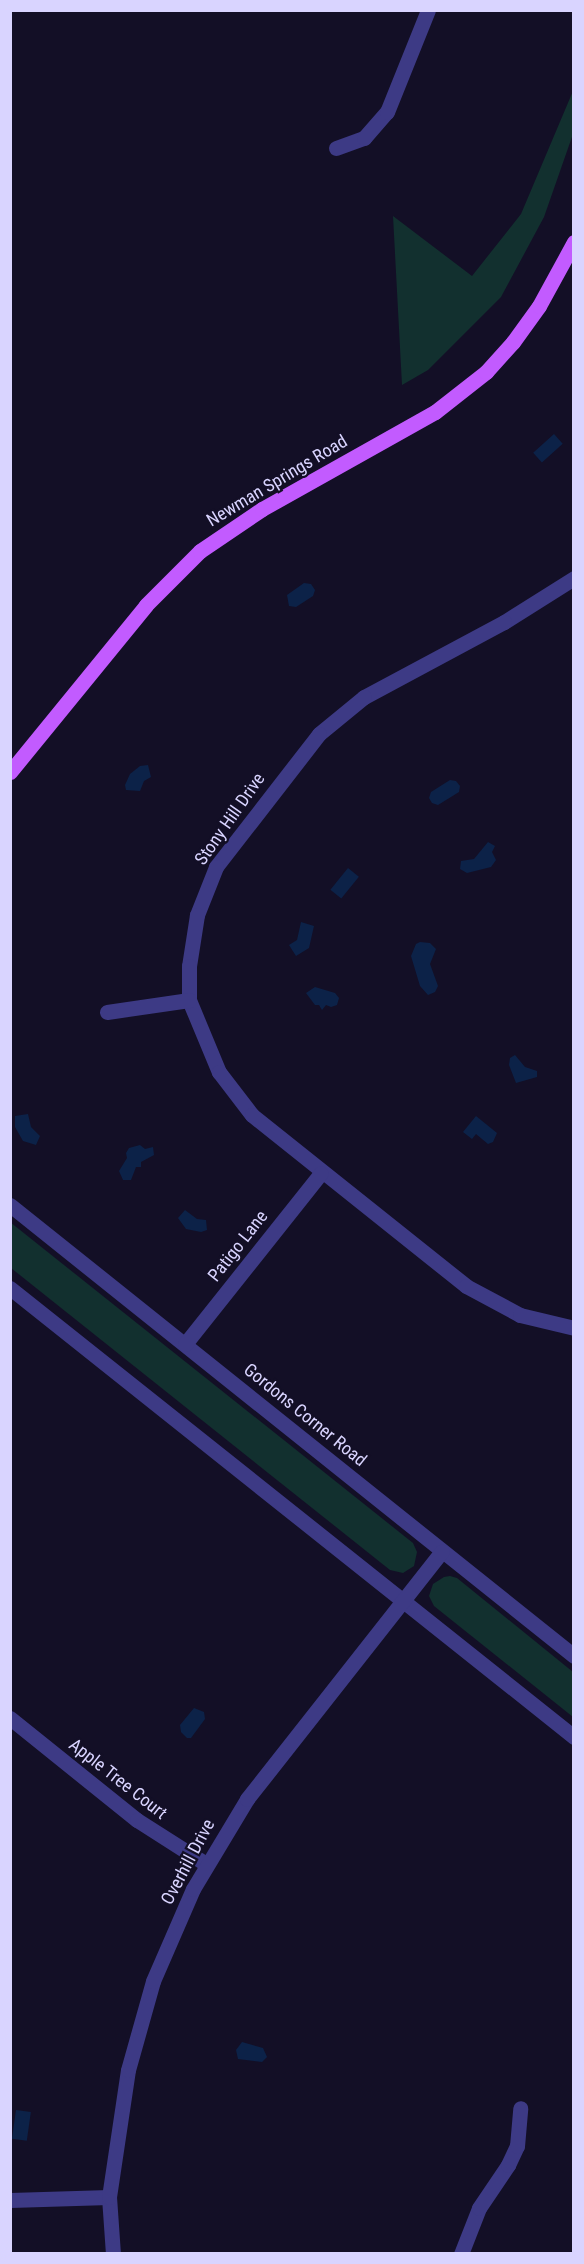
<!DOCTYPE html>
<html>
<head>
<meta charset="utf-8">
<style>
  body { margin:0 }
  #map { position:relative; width:584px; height:2264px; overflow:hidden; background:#130f26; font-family:"Roboto Condensed",sans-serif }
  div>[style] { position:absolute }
  .green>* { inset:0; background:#12302f }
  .water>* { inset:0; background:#0c2248; transform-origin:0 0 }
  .minor>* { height:15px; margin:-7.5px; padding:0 7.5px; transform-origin:7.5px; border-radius:7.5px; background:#3d3a85 }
  .major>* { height:15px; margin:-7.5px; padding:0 7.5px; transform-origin:7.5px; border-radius:7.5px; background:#c25bff }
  span { translate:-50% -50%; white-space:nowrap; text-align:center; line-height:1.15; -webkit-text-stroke:4.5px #130f26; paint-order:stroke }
  .street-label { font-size:18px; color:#d9d4ff }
  .frame { position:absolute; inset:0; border:12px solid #d9d4ff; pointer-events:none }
</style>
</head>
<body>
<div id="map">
  <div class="green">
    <div style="clip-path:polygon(573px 91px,573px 134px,544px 217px,501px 297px,428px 370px,402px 385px,393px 216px,472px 276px,521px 214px)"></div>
    <div style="clip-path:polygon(10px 1222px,413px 1543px,417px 1552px,414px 1566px,403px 1573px,390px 1570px,11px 1268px)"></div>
    <div style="clip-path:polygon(450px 1576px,457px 1578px,573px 1672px,573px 1717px,434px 1606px,429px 1596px,433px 1584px,444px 1577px)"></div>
  </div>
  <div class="water">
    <div style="left:554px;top:434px;width:13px;height:28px;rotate:48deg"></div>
    <div style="clip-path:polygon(304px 583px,311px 584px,315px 590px,313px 596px,296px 607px,289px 606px,287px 595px)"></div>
    <div style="clip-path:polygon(148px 765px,151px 777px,144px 781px,140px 791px,126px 790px,125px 785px,130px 774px,140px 766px)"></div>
    <div style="clip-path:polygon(450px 780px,456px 781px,460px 786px,459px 792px,438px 805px,432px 803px,429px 798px,431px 792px)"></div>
    <div style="clip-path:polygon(488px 842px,495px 846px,492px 852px,496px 860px,491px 867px,467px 873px,460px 869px,461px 861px,474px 859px)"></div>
    <div style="left:348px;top:868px;width:14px;height:28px;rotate:39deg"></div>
    <div style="clip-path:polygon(301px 922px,314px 926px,309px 948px,296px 956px,289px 945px,297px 940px)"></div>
    <div style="clip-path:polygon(420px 942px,430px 943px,436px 949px,430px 964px,438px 986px,435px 992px,428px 995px,420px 986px,411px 956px,416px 944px)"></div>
    <div style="clip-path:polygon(315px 987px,335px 993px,339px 998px,337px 1005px,331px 1007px,326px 1005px,322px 1010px,319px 1005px,315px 1005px,306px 993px)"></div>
    <div style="clip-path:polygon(515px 1055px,525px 1067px,537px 1071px,537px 1077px,516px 1083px,509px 1065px,510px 1058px)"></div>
    <div style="clip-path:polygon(28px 1114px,31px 1127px,40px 1136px,36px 1145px,23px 1141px,15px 1127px,15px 1116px)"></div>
    <div style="clip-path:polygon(476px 1116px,497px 1133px,493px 1142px,488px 1144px,476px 1134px,472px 1139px,463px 1132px)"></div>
    <div style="clip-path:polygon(140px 1145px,145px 1149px,153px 1147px,154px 1155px,141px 1162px,141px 1167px,136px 1167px,131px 1180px,123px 1180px,119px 1171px,127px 1158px,126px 1153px,129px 1148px)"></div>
    <div style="clip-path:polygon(185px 1210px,197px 1219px,206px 1220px,207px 1230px,201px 1232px,186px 1229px,178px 1218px)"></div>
    <div style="clip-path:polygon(194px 1708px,204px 1712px,205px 1719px,191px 1738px,187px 1738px,181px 1732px,180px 1725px)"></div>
    <div style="clip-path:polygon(242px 2042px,263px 2048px,267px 2057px,262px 2062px,238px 2059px,236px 2050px)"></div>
    <div style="left:16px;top:2110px;width:15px;height:29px;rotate:8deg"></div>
  </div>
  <div class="minor">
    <div style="left:336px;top:148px;width:30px;rotate:-20deg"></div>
    <div style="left:364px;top:138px;width:35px;rotate:-49deg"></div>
    <div style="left:387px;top:112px;width:110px;rotate:-68.1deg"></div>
    <div style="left:574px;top:578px;width:83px;rotate:147.8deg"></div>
    <div style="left:504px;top:622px;width:159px;rotate:151.8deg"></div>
    <div style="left:364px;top:697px;width:58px;rotate:140.6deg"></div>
    <div style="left:319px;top:734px;width:168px;rotate:127.8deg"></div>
    <div style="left:216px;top:867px;width:52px;rotate:111.6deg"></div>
    <div style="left:197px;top:915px;width:52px;rotate:98.9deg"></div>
    <div style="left:189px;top:966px;width:34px;rotate:90deg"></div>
    <div style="left:189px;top:1000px;width:78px;rotate:67.4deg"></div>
    <div style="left:219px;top:1072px;width:54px;rotate:52.5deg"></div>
    <div style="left:252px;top:1115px;width:274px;rotate:38.6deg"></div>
    <div style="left:466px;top:1286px;width:61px;rotate:28.2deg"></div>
    <div style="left:520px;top:1315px;width:56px;rotate:13.5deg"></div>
    <div style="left:107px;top:1012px;width:83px;rotate:-8.3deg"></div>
    <div style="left:10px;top:1205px;width:722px;rotate:38.65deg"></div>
    <div style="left:10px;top:1288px;width:721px;rotate:38.52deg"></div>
    <div style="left:185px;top:1344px;width:218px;rotate:-51.5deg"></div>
    <div style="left:10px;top:1718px;width:163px;rotate:38.8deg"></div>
    <div style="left:137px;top:1820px;width:82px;rotate:32.5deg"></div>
    <div style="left:10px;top:2200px;width:99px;rotate:-1.7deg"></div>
    <div style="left:113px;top:2254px;width:57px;rotate:-94deg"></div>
    <div style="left:109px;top:2197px;width:128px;rotate:-81.5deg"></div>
    <div style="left:128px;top:2070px;width:92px;rotate:-74.3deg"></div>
    <div style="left:153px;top:1981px;width:100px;rotate:-66.5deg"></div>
    <div style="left:193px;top:1889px;width:105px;rotate:-59deg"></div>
    <div style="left:247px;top:1799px;width:315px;rotate:-51.8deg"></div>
    <div style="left:461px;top:2254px;width:49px;rotate:-68.6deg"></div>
    <div style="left:479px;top:2208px;width:52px;rotate:-56deg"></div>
    <div style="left:508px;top:2165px;width:21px;rotate:-65deg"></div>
    <div style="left:517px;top:2146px;width:38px;rotate:-85deg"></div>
  </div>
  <div class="major">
    <div style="left:10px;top:772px;width:215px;rotate:-50.8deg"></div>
    <div style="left:146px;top:605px;width:76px;rotate:-45deg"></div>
    <div style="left:200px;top:551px;width:75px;rotate:-34.1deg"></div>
    <div style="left:262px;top:509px;width:198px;rotate:-29.3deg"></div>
    <div style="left:435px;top:412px;width:65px;rotate:-38.1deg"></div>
    <div style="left:486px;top:372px;width:40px;rotate:-48deg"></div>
    <div style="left:513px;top:342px;width:44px;rotate:-54.2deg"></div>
    <div style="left:539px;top:306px;width:73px;rotate:-61.3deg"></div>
  </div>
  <div class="street-label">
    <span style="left:277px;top:481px;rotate:-31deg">Newman Springs Road</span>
    <span style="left:230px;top:819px;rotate:-55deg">Stony Hill Drive</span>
    <span style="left:238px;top:1246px;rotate:-52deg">Patigo Lane</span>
    <span style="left:305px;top:1415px;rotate:39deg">Gordons Corner Road</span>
    <span style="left:118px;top:1779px;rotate:38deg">Apple Tree Court</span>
    <span style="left:188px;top:1862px;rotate:-62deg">Overhill Drive</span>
  </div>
  <div class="frame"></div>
</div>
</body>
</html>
